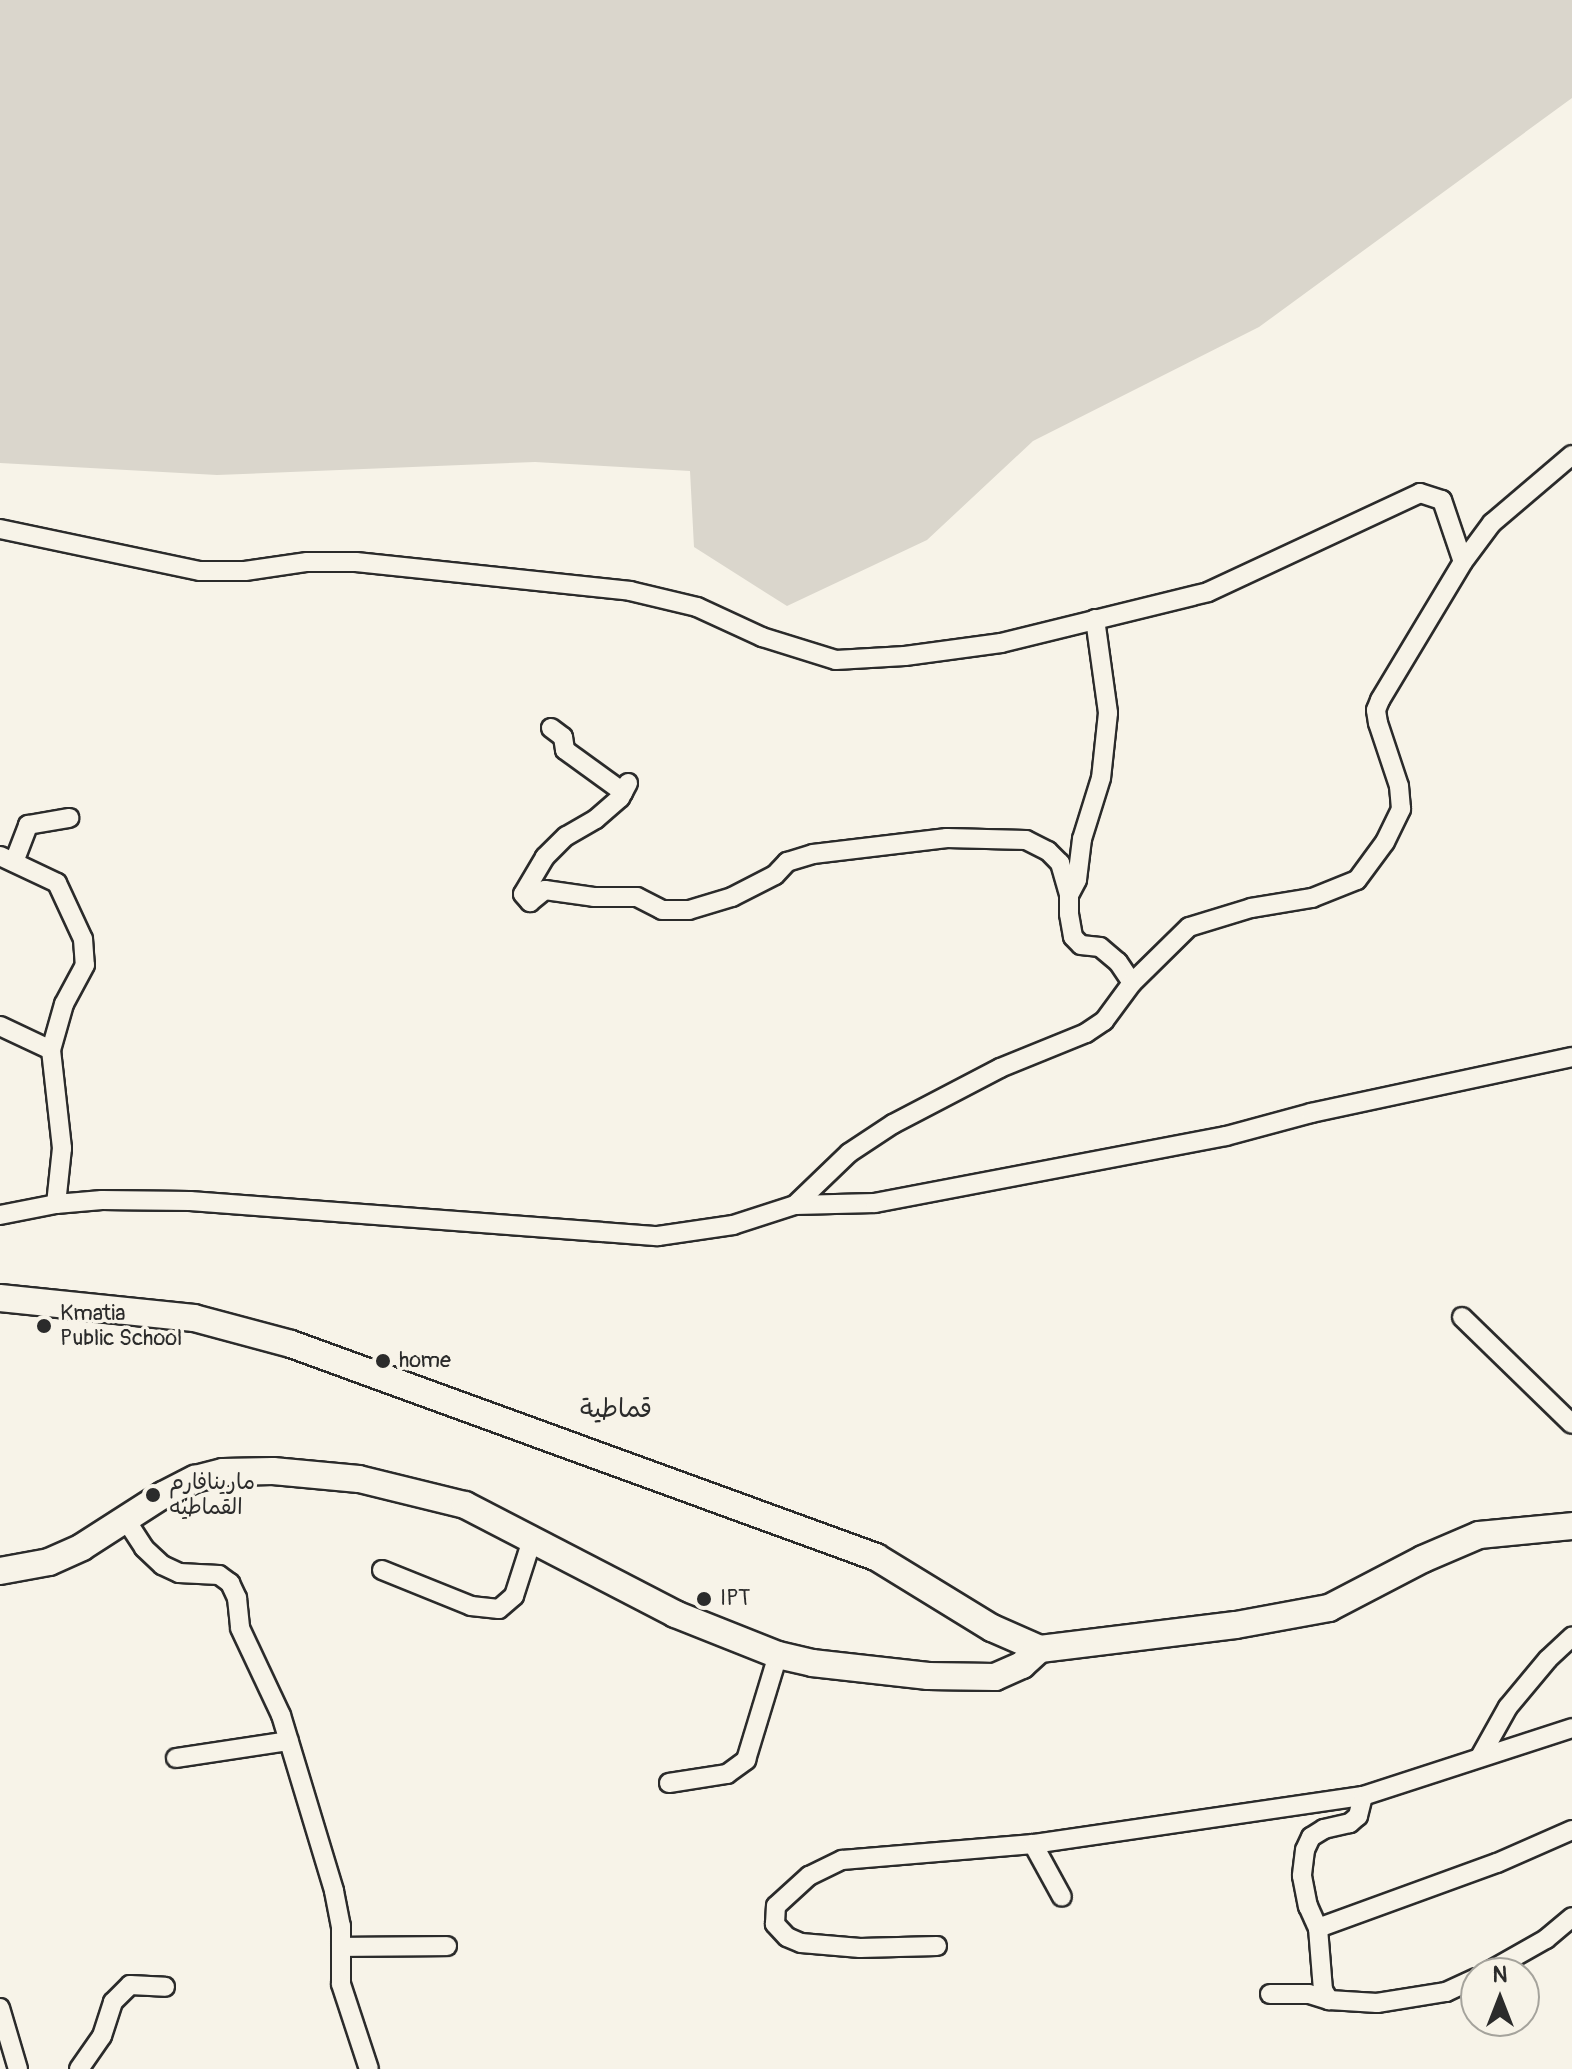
<!DOCTYPE html>
<html>
<head>
<meta charset="utf-8">
<style>
  body { margin:0 }
  #map { position:relative; width:1572px; height:2069px; overflow:hidden; background:#f7f3e8; font-family:Pangolin,"Playpen Sans Arabic",sans-serif }
  div>[style] { position:absolute }
  .green>* { inset:0; background:#dad6cc }
  .roads { filter:drop-shadow(2px 0 #2b2b2b) drop-shadow(-2px 0 #2b2b2b) drop-shadow(0 2px #2b2b2b) drop-shadow(0 -2px #2b2b2b) }
  .minor>* { height:18px; margin:-9px; padding:0 9px; transform-origin:9px; border-radius:9px; background:#f7f3e8 }
  .secondary>* { height:26px; margin:-13px; padding:0 13px; transform-origin:13px; border-radius:13px; background:#f7f3e8 }
  .dots>* { width:22px; height:22px; translate:-50% -50%; box-sizing:border-box; border:4px solid #f7f3e8; border-radius:50% }
  span { translate:-50% -50%; white-space:nowrap; text-align:center; line-height:1.15; -webkit-text-stroke:7px #f7f3e8; paint-order:stroke }
  .poi-label { font-size:22px; color:#2b2b2b }
  .left { translate:0 -50%; text-align:left }
  .quarter-label { font-size:26px; color:#2b2b2b }
  .north { position:absolute; left:1460px; top:1957px; width:80px; height:80px; box-sizing:border-box; background:#f7f3e8; border:2px solid #a5a39c; border-radius:50%; rotate:0deg; font-size:22px; font-weight:700; line-height:32px; text-align:center; color:#2b2b2b }
  .north::after { content:''; display:block; margin:auto; width:28px; height:36px; background:#2b2b2b; clip-path:polygon(50% 0,100% 100%,50% 72%,0 100%) }
</style>
</head>
<body>
<div id="map">
  <div class="green">
    <div style="clip-path:polygon(0 0,1572px 0,1572px 98px,1259px 327px,1033px 441px,927px 540px,787px 606px,694px 547px,690px 471px,535px 462px,217px 475px,0 463px)"></div>
  </div>
  <div class="roads">
    <div class="minor">
      <div style="left:0;top:529px;width:204px;rotate:11.9deg"></div>
      <div style="left:200px;top:571px;width:45px"></div>
      <div style="left:245px;top:571px;width:63px;rotate:-8.3deg"></div>
      <div style="left:307px;top:562px;width:49px"></div>
      <div style="left:356px;top:562px;width:276px;rotate:6deg"></div>
      <div style="left:630px;top:591px;width:69px;rotate:13.4deg"></div>
      <div style="left:697px;top:607px;width:72px;rotate:24.8deg"></div>
      <div style="left:762px;top:637px;width:77px;rotate:17.3deg"></div>
      <div style="left:836px;top:660px;width:69px;rotate:-3.3deg"></div>
      <div style="left:905px;top:656px;width:97px;rotate:-7.7deg"></div>
      <div style="left:1001px;top:643px;width:213px;rotate:-13.8deg"></div>
      <div style="left:1208px;top:592px;width:234px;rotate:-25deg"></div>
      <div style="left:1420px;top:493px;width:23px;rotate:18deg"></div>
      <div style="left:1442px;top:500px;width:65px;rotate:71.3deg"></div>
      <div style="left:1095px;top:619px;width:95px;rotate:82.1deg"></div>
      <div style="left:1108px;top:713px;width:65px;rotate:96.1deg"></div>
      <div style="left:1101px;top:778px;width:64px;rotate:107.3deg"></div>
      <div style="left:1082px;top:839px;width:41px;rotate:97deg"></div>
      <div style="left:1077px;top:880px;width:17px;rotate:118deg"></div>
      <div style="left:1069px;top:895px;width:19px;rotate:90deg"></div>
      <div style="left:1069px;top:914px;width:23px;rotate:80deg"></div>
      <div style="left:1073px;top:937px;width:11px;rotate:45deg"></div>
      <div style="left:1081px;top:945px;width:19px;rotate:6deg"></div>
      <div style="left:1100px;top:947px;width:23px;rotate:40deg"></div>
      <div style="left:1118px;top:962px;width:25px;rotate:56deg"></div>
      <div style="left:551px;top:728px;width:15px;rotate:37deg"></div>
      <div style="left:563px;top:737px;width:13px;rotate:81deg"></div>
      <div style="left:565px;top:750px;width:72px;rotate:35.9deg"></div>
      <div style="left:628px;top:783px;width:17px;rotate:118deg"></div>
      <div style="left:620px;top:798px;width:32px;rotate:139deg"></div>
      <div style="left:596px;top:819px;width:34px;rotate:150deg"></div>
      <div style="left:566px;top:836px;width:30px;rotate:135deg"></div>
      <div style="left:545px;top:857px;width:43px;rotate:120.7deg"></div>
      <div style="left:523px;top:894px;width:11px;rotate:49deg"></div>
      <div style="left:530px;top:902px;width:19px;rotate:-39deg"></div>
      <div style="left:545px;top:890px;width:49px;rotate:8.1deg"></div>
      <div style="left:594px;top:897px;width:43px"></div>
      <div style="left:637px;top:897px;width:28px;rotate:27deg"></div>
      <div style="left:662px;top:910px;width:27px"></div>
      <div style="left:689px;top:910px;width:45px;rotate:-16.8deg"></div>
      <div style="left:732px;top:897px;width:48px;rotate:-27.1deg"></div>
      <div style="left:775px;top:875px;width:18px;rotate:-47deg"></div>
      <div style="left:787px;top:862px;width:27px;rotate:-17deg"></div>
      <div style="left:813px;top:854px;width:135px;rotate:-6.8deg"></div>
      <div style="left:947px;top:838px;width:79px;rotate:1.5deg"></div>
      <div style="left:1026px;top:840px;width:25px;rotate:27deg"></div>
      <div style="left:1048px;top:851px;width:17px;rotate:45deg"></div>
      <div style="left:1060px;top:863px;width:33px;rotate:74deg"></div>
      <div style="left:0;top:856px;width:63px;rotate:25.3deg"></div>
      <div style="left:57px;top:883px;width:62px;rotate:65.1deg"></div>
      <div style="left:83px;top:939px;width:26px;rotate:86deg"></div>
      <div style="left:85px;top:965px;width:44px;rotate:118.3deg"></div>
      <div style="left:64px;top:1004px;width:48px;rotate:105.8deg"></div>
      <div style="left:51px;top:1050px;width:99px;rotate:83.6deg"></div>
      <div style="left:62px;top:1148px;width:56px;rotate:96.1deg"></div>
      <div style="left:14px;top:862px;width:40px;rotate:-69deg"></div>
      <div style="left:28px;top:825px;width:42px;rotate:-9.7deg"></div>
      <div style="left:0;top:1026px;width:56px;rotate:25.2deg"></div>
      <div style="left:795px;top:1205px;width:75px;rotate:-43.9deg"></div>
      <div style="left:849px;top:1153px;width:53px;rotate:-33.4deg"></div>
      <div style="left:893px;top:1124px;width:121px;rotate:-27.6deg"></div>
      <div style="left:1000px;top:1068px;width:93px;rotate:-22.1deg"></div>
      <div style="left:1086px;top:1033px;width:22px;rotate:-34deg"></div>
      <div style="left:1104px;top:1021px;width:47px;rotate:-53.6deg"></div>
      <div style="left:1132px;top:983px;width:80px;rotate:-44.5deg"></div>
      <div style="left:1189px;top:927px;width:65px;rotate:-17deg"></div>
      <div style="left:1251px;top:908px;width:62px;rotate:-9.3deg"></div>
      <div style="left:1312px;top:898px;width:48px;rotate:-21.8deg"></div>
      <div style="left:1357px;top:880px;width:47px;rotate:-53.6deg"></div>
      <div style="left:1385px;top:842px;width:37px;rotate:-64deg"></div>
      <div style="left:1401px;top:809px;width:23px;rotate:-95deg"></div>
      <div style="left:1399px;top:786px;width:66px;rotate:-108.4deg"></div>
      <div style="left:1378px;top:723px;width:13px;rotate:-99deg"></div>
      <div style="left:1376px;top:710px;width:11px;rotate:-68deg"></div>
      <div style="left:1380px;top:700px;width:161px;rotate:-59deg"></div>
      <div style="left:1463px;top:562px;width:49px;rotate:-53.4deg"></div>
      <div style="left:1492px;top:523px;width:105px;rotate:-40.4deg"></div>
      <div style="left:0;top:1215px;width:57px;rotate:-11.1deg"></div>
      <div style="left:56px;top:1204px;width:46px;rotate:-5deg"></div>
      <div style="left:102px;top:1200px;width:88px;rotate:0.7deg"></div>
      <div style="left:190px;top:1201px;width:469px;rotate:4.3deg"></div>
      <div style="left:658px;top:1236px;width:76px;rotate:-8.3deg"></div>
      <div style="left:733px;top:1225px;width:65px;rotate:-17.9deg"></div>
      <div style="left:795px;top:1205px;width:80px;rotate:-1.4deg"></div>
      <div style="left:875px;top:1203px;width:357px;rotate:-10.8deg"></div>
      <div style="left:1226px;top:1136px;width:88px;rotate:-15.1deg"></div>
      <div style="left:1311px;top:1113px;width:267px;rotate:-12.1deg"></div>
      <div style="left:1462px;top:1317px;width:153px;rotate:44.2deg"></div>
      <div style="left:126px;top:1520px;width:33px;rotate:57deg"></div>
      <div style="left:144px;top:1548px;width:25px;rotate:43deg"></div>
      <div style="left:162px;top:1565px;width:19px;rotate:25deg"></div>
      <div style="left:179px;top:1573px;width:40px;rotate:2.9deg"></div>
      <div style="left:219px;top:1575px;width:14px;rotate:36deg"></div>
      <div style="left:230px;top:1583px;width:17px;rotate:65deg"></div>
      <div style="left:237px;top:1598px;width:30px;rotate:84deg"></div>
      <div style="left:240px;top:1628px;width:96px;rotate:64.8deg"></div>
      <div style="left:281px;top:1715px;width:184px;rotate:73.2deg"></div>
      <div style="left:334px;top:1891px;width:36px;rotate:79deg"></div>
      <div style="left:341px;top:1926px;width:58px;rotate:90deg"></div>
      <div style="left:341px;top:1984px;width:89px;rotate:71.8deg"></div>
      <div style="left:382px;top:1570px;width:96px;rotate:22deg"></div>
      <div style="left:471px;top:1606px;width:28px;rotate:6deg"></div>
      <div style="left:499px;top:1609px;width:20px;rotate:-41deg"></div>
      <div style="left:514px;top:1596px;width:59px;rotate:-72.2deg"></div>
      <div style="left:1480px;top:1757px;width:57px;rotate:-60.8deg"></div>
      <div style="left:1508px;top:1707px;width:62px;rotate:-50.2deg"></div>
      <div style="left:1548px;top:1659px;width:33px;rotate:-43deg"></div>
      <div style="left:176px;top:1758px;width:114px;rotate:-8.6deg"></div>
      <div style="left:669px;top:1783px;width:59px;rotate:-8.8deg"></div>
      <div style="left:727px;top:1774px;width:24px;rotate:-36deg"></div>
      <div style="left:746px;top:1760px;width:110px;rotate:-73.1deg"></div>
      <div style="left:1363px;top:1796px;width:21px;rotate:104deg"></div>
      <div style="left:1358px;top:1816px;width:11px;rotate:139deg"></div>
      <div style="left:1350px;top:1823px;width:27px;rotate:167deg"></div>
      <div style="left:1324px;top:1829px;width:15px;rotate:148deg"></div>
      <div style="left:1311px;top:1837px;width:14px;rotate:115deg"></div>
      <div style="left:1305px;top:1850px;width:26px;rotate:97deg"></div>
      <div style="left:1302px;top:1876px;width:31px;rotate:79deg"></div>
      <div style="left:1308px;top:1906px;width:24px;rotate:66deg"></div>
      <div style="left:1318px;top:1928px;width:62px;rotate:85.4deg"></div>
      <div style="left:1323px;top:1990px;width:12px;rotate:59deg"></div>
      <div style="left:1329px;top:2000px;width:48px;rotate:3.6deg"></div>
      <div style="left:1377px;top:2003px;width:70px;rotate:-9.1deg"></div>
      <div style="left:1446px;top:1992px;width:33px;rotate:-25deg"></div>
      <div style="left:1033px;top:1844px;width:60px;rotate:61.3deg"></div>
      <div style="left:1318px;top:1928px;width:190px;rotate:-20deg"></div>
      <div style="left:1497px;top:1863px;width:82px;rotate:-23.7deg"></div>
      <div style="left:937px;top:1946px;width:77px;rotate:178.5deg"></div>
      <div style="left:860px;top:1948px;width:59px;rotate:-175.2deg"></div>
      <div style="left:801px;top:1943px;width:15px;rotate:-157deg"></div>
      <div style="left:787px;top:1937px;width:18px;rotate:-133deg"></div>
      <div style="left:775px;top:1924px;width:18px;rotate:-87deg"></div>
      <div style="left:776px;top:1906px;width:45px;rotate:-42.3deg"></div>
      <div style="left:809px;top:1876px;width:37px;rotate:-26deg"></div>
      <div style="left:842px;top:1860px;width:192px;rotate:-4.8deg"></div>
      <div style="left:1033px;top:1844px;width:333px;rotate:-8.3deg"></div>
      <div style="left:1363px;top:1796px;width:220px;rotate:-18deg"></div>
      <div style="left:341px;top:1947px;width:106px;rotate:-0.5deg"></div>
      <div style="left:1486px;top:1973px;width:69px;rotate:-29.5deg"></div>
      <div style="left:1546px;top:1939px;width:34px;rotate:-40deg"></div>
      <div style="left:1270px;top:1994px;width:39px"></div>
      <div style="left:1309px;top:1994px;width:21px;rotate:17deg"></div>
      <div style="left:0;top:2008px;width:64px;rotate:73.6deg"></div>
      <div style="left:79px;top:2069px;width:40px;rotate:-55.1deg"></div>
      <div style="left:102px;top:2036px;width:36px;rotate:-72deg"></div>
      <div style="left:113px;top:2002px;width:24px;rotate:-45deg"></div>
      <div style="left:130px;top:1985px;width:35px;rotate:3deg"></div>
    </div>
    <div class="secondary">
      <div style="left:0;top:1298px;width:195px;rotate:5.9deg"></div>
      <div style="left:194px;top:1318px;width:100px;rotate:15deg"></div>
      <div style="left:291px;top:1344px;width:623px;rotate:20.01deg"></div>
      <div style="left:876px;top:1557px;width:136px;rotate:31.5deg"></div>
      <div style="left:992px;top:1628px;width:52px;rotate:23.6deg"></div>
      <div style="left:1040px;top:1649px;width:197px;rotate:-7deg"></div>
      <div style="left:1236px;top:1625px;width:95px;rotate:-10.4deg"></div>
      <div style="left:1329px;top:1608px;width:106px;rotate:-27.5deg"></div>
      <div style="left:1423px;top:1559px;width:61px;rotate:-23.2deg"></div>
      <div style="left:1479px;top:1535px;width:93px;rotate:-5.5deg"></div>
      <div style="left:0;top:1571px;width:50px;rotate:-10.4deg"></div>
      <div style="left:49px;top:1562px;width:36px;rotate:-24deg"></div>
      <div style="left:82px;top:1547px;width:96px;rotate:-32.7deg"></div>
      <div style="left:163px;top:1495px;width:36px;rotate:-27deg"></div>
      <div style="left:195px;top:1479px;width:29px;rotate:-14deg"></div>
      <div style="left:223px;top:1472px;width:50px;rotate:-1.1deg"></div>
      <div style="left:273px;top:1471px;width:86px;rotate:5.3deg"></div>
      <div style="left:359px;top:1479px;width:109px;rotate:13.8deg"></div>
      <div style="left:465px;top:1505px;width:237px;rotate:27.4deg"></div>
      <div style="left:675px;top:1614px;width:111px;rotate:21.7deg"></div>
      <div style="left:778px;top:1655px;width:35px;rotate:13deg"></div>
      <div style="left:812px;top:1663px;width:117px;rotate:6.4deg"></div>
      <div style="left:928px;top:1676px;width:67px;rotate:0.9deg"></div>
      <div style="left:995px;top:1677px;width:30px;rotate:-24deg"></div>
      <div style="left:1022px;top:1665px;width:24px;rotate:-42deg"></div>
    </div>
  </div>
  <div class="dots">
    <div style="left:44px;top:1326px;background:#2b2b2b"></div>
    <div style="left:383px;top:1361px;background:#2b2b2b"></div>
    <div style="left:153px;top:1495px;background:#2b2b2b"></div>
    <div style="left:704px;top:1599px;background:#2b2b2b"></div>
  </div>
  <div class="poi-label">
    <span class="left" style="left:60px;top:1326px">Kmatia<br>Public School</span>
    <span class="left" style="left:399px;top:1361px">home</span>
    <span class="left" style="left:169px;top:1495px">مارينافارم<br>القماطيه</span>
    <span class="left" style="left:720px;top:1599px">IPT</span>
  </div>
  <div class="quarter-label">
    <span style="left:616px;top:1410px">قماطية</span>
  </div>
  <div class="north">N</div>
</div>
</body>
</html>
